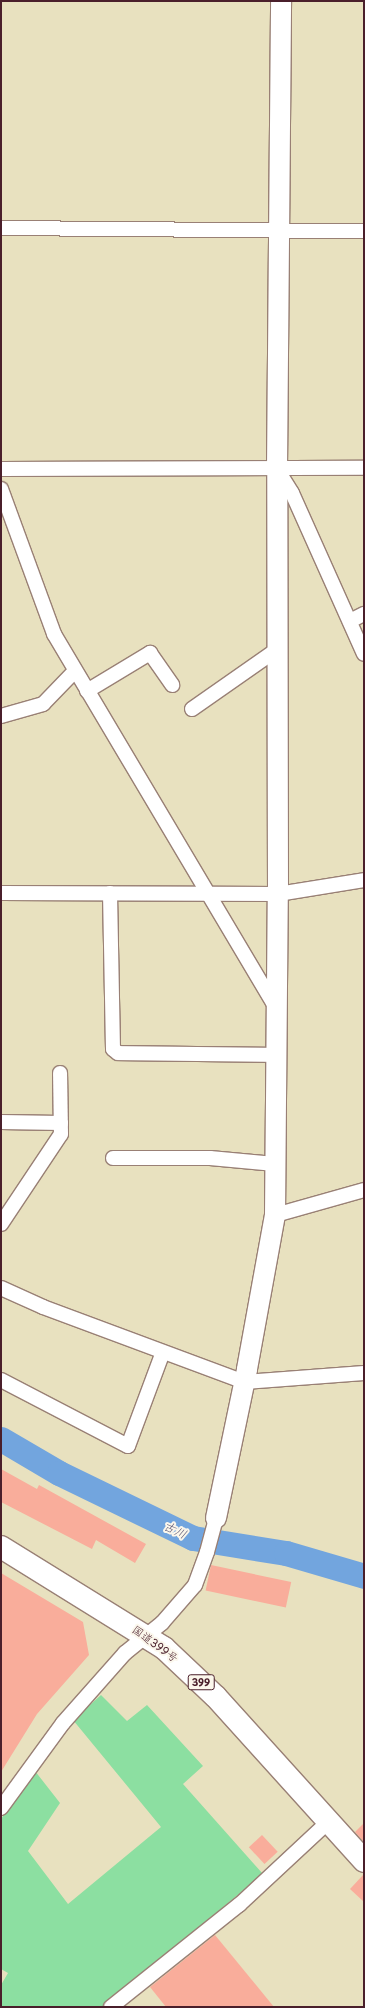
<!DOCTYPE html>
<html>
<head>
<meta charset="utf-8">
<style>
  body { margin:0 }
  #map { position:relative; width:365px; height:2008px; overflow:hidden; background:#e8e1bf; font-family:"Playpen Sans","Klee One",sans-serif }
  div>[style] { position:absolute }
  .green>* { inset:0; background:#8cdfa1 }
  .river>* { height:25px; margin:-12.5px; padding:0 12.5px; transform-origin:12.5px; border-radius:12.5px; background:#72a5de }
  .building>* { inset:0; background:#f9ad9b; transform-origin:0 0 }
  .roads { filter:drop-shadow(1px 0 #998075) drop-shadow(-1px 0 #998075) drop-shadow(0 1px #998075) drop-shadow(0 -1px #998075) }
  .street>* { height:14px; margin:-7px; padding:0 7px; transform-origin:7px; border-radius:7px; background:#fff }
  .secondary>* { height:20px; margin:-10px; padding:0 10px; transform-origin:10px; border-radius:10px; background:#fff }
  .highway>* { height:22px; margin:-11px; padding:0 11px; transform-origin:11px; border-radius:11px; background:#fff }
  span { translate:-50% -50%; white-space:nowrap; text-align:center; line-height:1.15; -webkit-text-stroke:4px #fbf7ec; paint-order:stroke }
  .shield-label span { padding:1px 3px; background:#fbf7ec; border:1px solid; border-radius:3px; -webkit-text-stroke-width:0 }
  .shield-label { font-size:10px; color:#4a1f2b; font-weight:700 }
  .street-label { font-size:11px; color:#4a1f2b }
  .water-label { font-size:12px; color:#5a5573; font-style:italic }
  .frame { position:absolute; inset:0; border:2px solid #4a1f2b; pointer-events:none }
</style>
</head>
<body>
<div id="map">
  <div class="green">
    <div style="clip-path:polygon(101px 1695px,127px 1721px,147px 1705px,203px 1766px,183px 1784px,263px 1874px,103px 2007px,1px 2007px,1px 1985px,8px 1973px,1px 1969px,1px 1819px,35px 1771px,60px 1803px,28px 1851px,68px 1904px,161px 1827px,73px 1720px)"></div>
  </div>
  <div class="river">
    <div style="left:1px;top:1439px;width:67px;rotate:30.4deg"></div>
    <div style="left:59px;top:1473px;width:149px;rotate:25.9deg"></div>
    <div style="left:193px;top:1538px;width:94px;rotate:9.2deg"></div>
    <div style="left:286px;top:1553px;width:81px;rotate:16.4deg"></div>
  </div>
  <div class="building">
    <div style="clip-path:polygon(1px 1469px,37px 1489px,39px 1485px,146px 1544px,135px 1563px,96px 1540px,92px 1549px,1px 1502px)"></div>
    <div style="left:211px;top:1565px;width:82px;height:26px;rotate:12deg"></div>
    <div style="clip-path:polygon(1px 1573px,83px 1622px,89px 1655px,37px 1714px,1px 1772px)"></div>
    <div style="clip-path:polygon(364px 1823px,364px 1842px,355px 1832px)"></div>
    <div style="left:262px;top:1835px;width:23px;height:18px;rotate:47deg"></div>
    <div style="clip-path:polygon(364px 1874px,364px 1902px,350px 1889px)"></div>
    <div style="clip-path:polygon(215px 1935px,274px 2007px,166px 2007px,150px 1987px)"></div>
  </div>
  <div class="roads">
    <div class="street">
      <div style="left:1px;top:228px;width:363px;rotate:0.5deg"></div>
      <div style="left:1px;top:469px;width:363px;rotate:-0.2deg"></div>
      <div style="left:277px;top:469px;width:28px;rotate:58deg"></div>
      <div style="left:292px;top:493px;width:176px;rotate:65.9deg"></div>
      <div style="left:1px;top:489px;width:154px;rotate:69.9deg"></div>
      <div style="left:54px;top:634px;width:435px;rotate:59.3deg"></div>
      <div style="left:350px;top:621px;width:16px;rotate:-27deg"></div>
      <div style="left:87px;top:691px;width:74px;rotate:-31.1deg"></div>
      <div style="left:150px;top:653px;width:39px;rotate:55deg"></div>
      <div style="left:192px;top:709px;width:106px;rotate:-35deg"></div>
      <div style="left:1px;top:716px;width:44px;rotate:-15.9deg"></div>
      <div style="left:43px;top:704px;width:46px;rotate:-45.9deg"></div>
      <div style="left:1px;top:893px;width:277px;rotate:0.2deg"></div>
      <div style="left:278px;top:894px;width:87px;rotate:-9.2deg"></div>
      <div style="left:110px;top:893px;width:156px;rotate:88.9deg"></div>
      <div style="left:113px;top:1049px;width:6px;rotate:39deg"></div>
      <div style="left:118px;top:1053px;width:158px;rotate:0.7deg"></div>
      <div style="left:1px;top:1122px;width:60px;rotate:1deg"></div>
      <div style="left:113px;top:1158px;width:97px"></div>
      <div style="left:210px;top:1158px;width:65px;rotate:5.3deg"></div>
      <div style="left:275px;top:1215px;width:92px;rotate:-15.7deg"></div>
      <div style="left:1px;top:1224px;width:108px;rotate:-56.3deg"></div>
      <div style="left:61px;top:1134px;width:61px;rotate:-90.9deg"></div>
      <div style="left:1px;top:1288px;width:46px;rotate:24.3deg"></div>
      <div style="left:43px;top:1307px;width:215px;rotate:20.4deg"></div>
      <div style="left:245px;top:1382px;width:119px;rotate:-4.3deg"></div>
      <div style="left:1px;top:1380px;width:143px;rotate:27.5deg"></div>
      <div style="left:128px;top:1446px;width:100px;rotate:-69.6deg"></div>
      <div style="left:1px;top:1808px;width:105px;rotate:-53.9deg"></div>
      <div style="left:63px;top:1723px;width:94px;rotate:-48.5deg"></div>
      <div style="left:125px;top:1653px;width:48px;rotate:-39deg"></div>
      <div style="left:162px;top:1623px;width:50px;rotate:-49deg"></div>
      <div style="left:195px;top:1585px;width:35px;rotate:-70deg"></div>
      <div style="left:207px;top:1552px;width:35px;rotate:-75deg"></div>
      <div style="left:111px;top:2007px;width:164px;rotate:-38.6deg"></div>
      <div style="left:239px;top:1905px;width:122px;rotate:-43deg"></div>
    </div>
    <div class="secondary">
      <div style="left:216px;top:1518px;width:152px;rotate:-78.2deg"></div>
      <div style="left:247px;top:1369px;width:157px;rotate:-79.7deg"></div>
      <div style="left:275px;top:1215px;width:321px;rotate:-89.5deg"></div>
      <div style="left:278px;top:894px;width:425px;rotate:-90.1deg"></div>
      <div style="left:277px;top:469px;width:468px;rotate:-89.5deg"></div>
    </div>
    <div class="highway">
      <div style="left:1px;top:1547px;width:192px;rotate:31.8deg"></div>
      <div style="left:164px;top:1648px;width:71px;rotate:43.3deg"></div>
      <div style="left:216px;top:1697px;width:221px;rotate:47.9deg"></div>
    </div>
  </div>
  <div class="shield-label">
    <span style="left:201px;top:1682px">399</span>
  </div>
  <div class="street-label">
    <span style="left:155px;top:1644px;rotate:36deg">国道399号</span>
  </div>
  <div class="water-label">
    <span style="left:175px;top:1530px;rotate:26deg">古川</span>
  </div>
  <div class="frame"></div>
</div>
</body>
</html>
